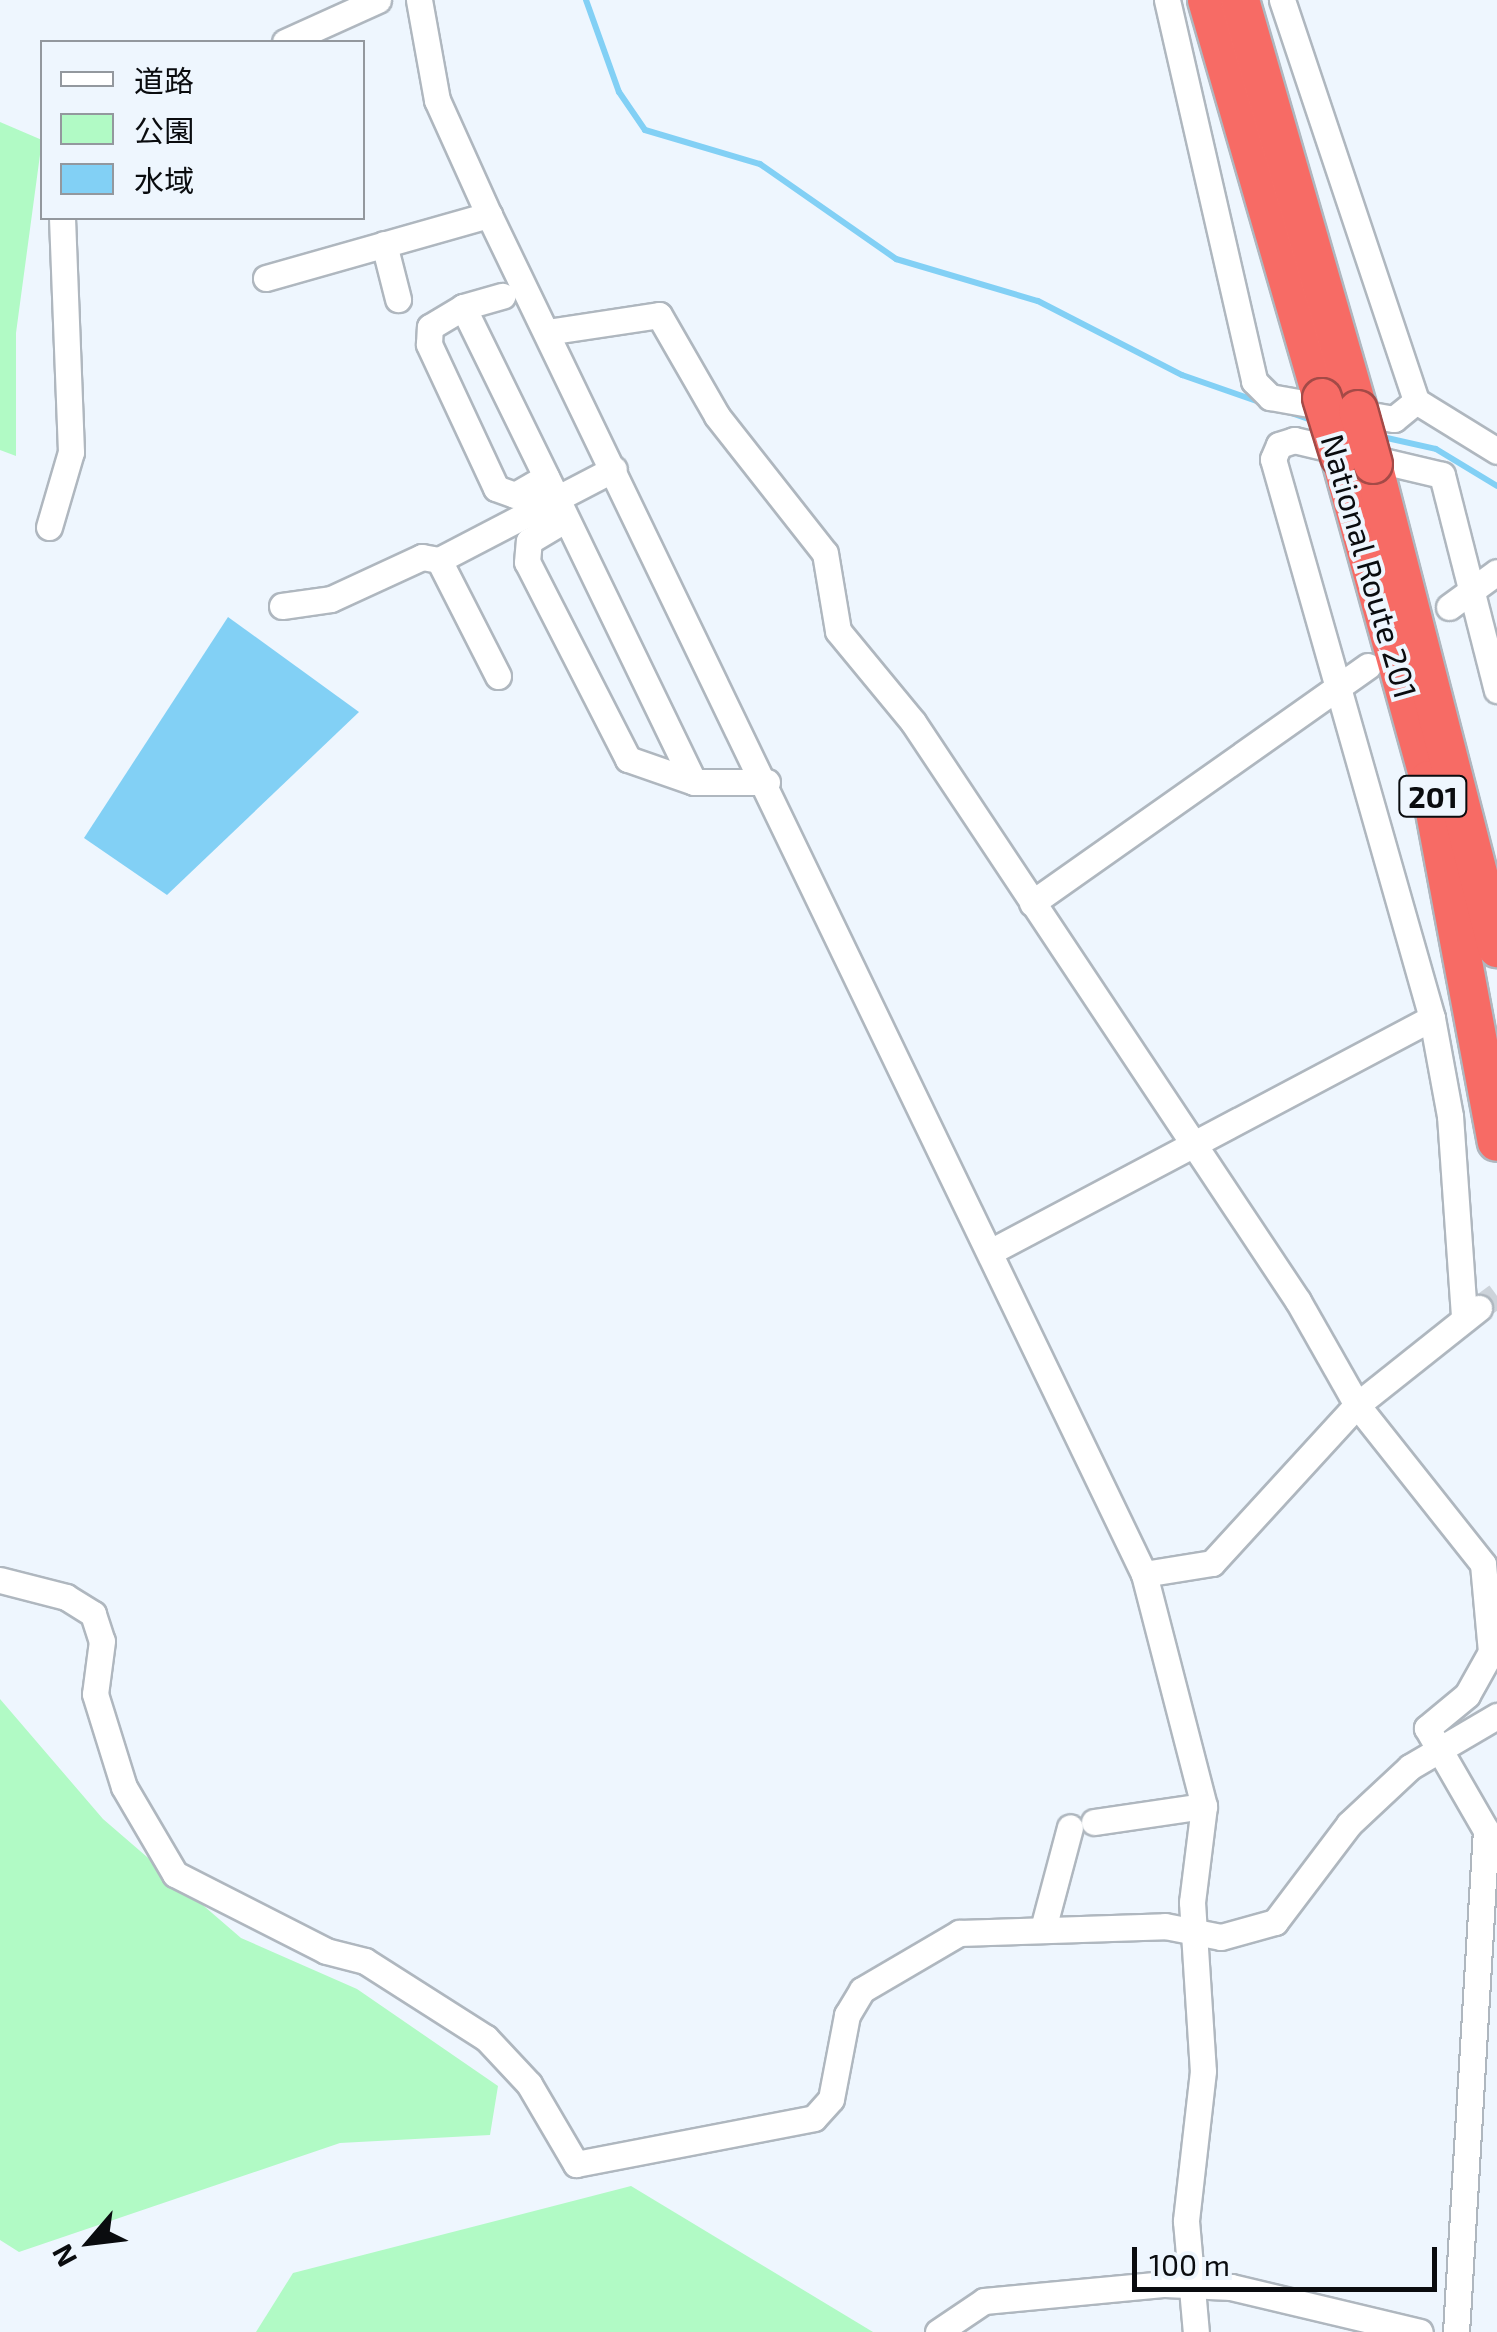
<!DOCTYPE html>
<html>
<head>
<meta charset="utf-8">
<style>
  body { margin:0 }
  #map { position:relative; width:1497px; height:2332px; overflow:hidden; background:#eef6fe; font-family:"Exo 2","Noto Sans JP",sans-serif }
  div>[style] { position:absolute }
  .green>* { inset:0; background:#b1fac5 }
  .water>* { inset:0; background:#82d0f5 }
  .stream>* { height:6px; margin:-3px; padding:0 3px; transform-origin:3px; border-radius:3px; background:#82d0f5 }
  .minor-tunnel>* { height:25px; margin-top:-12.5px; transform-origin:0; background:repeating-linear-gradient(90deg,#ccd3da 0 25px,transparent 0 37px) }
  .roads { filter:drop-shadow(2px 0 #afb7bf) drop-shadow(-2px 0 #afb7bf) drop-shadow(0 2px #afb7bf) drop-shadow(0 -2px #afb7bf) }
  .minor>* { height:25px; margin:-12.5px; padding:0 12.5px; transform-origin:12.5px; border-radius:12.5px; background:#fff }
  .highway>* { height:38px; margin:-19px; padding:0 19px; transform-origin:19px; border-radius:19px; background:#f76b65 }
  .bridges { filter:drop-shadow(2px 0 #a44a47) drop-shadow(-2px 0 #a44a47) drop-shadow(0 2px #a44a47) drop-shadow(0 -2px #a44a47) }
  .highway-bridge>* { height:38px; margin:-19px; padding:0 19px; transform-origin:19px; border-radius:19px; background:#f76b65 }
  span { translate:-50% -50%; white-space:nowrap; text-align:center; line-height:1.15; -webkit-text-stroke:8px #eef6fe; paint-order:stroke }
  .shield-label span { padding:2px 8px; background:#eef6fe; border:2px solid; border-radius:8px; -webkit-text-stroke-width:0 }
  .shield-label { font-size:30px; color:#0a0c0f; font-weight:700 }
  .street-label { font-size:32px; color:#0a0c0f }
  .legend { position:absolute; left:40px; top:40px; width:325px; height:180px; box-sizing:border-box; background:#eef6fe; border:2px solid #93989e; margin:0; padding:12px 18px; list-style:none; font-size:30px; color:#0a0c0f }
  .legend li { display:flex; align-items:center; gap:20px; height:50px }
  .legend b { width:50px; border:2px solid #93989e }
  .north { position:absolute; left:40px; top:2192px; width:100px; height:100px; -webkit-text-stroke:8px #eef6fe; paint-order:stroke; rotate:242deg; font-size:28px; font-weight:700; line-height:40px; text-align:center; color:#0a0c0f }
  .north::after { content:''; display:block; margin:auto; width:35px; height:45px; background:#0a0c0f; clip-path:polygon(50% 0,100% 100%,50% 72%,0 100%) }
  .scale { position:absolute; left:1132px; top:2247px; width:305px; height:45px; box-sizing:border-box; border:5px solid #0a0c0f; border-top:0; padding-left:12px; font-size:30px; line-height:35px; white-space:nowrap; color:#0a0c0f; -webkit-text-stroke:8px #eef6fe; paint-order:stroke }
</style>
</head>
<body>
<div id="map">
  <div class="green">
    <div style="clip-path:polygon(0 122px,42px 140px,16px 333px,16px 456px,0 450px)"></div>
    <div style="clip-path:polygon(0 1699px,103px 1819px,241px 1938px,357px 1989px,498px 2086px,490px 2135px,340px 2143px,19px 2252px,0 2240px)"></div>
    <div style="clip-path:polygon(631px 2186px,873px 2332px,256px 2332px,293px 2273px)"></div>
  </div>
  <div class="water">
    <div style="clip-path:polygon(228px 617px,359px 712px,167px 895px,84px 838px)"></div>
  </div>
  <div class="stream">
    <div style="left:586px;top:0;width:98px;rotate:70.3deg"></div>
    <div style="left:619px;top:92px;width:46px;rotate:55.6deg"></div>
    <div style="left:645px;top:130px;width:120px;rotate:16.5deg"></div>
    <div style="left:760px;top:164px;width:166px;rotate:34.9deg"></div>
    <div style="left:896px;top:259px;width:148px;rotate:16.5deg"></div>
    <div style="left:1038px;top:301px;width:162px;rotate:27.2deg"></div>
    <div style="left:1182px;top:375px;width:143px;rotate:19.2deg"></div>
    <div style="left:1378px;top:436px;width:59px;rotate:12.6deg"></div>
    <div style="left:1436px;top:449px;width:71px;rotate:31.2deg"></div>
  </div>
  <div class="minor-tunnel">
    <div style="left:1479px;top:1308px;width:22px;rotate:-36deg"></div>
  </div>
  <div class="roads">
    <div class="minor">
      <div style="left:419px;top:0;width:102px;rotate:79.8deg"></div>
      <div style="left:437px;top:100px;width:126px;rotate:65.7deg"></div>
      <div style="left:489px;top:215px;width:1509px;rotate:64.27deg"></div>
      <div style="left:1144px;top:1574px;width:240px;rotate:75.5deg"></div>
      <div style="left:1204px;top:1806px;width:97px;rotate:97.1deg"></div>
      <div style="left:1192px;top:1902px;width:169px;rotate:86.3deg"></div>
      <div style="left:1203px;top:2071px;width:151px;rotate:96.5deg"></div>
      <div style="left:1186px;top:2221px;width:111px;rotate:84.9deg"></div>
      <div style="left:1167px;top:0;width:391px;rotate:77.1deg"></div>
      <div style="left:1254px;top:381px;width:23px;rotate:45deg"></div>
      <div style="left:1270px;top:397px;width:126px;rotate:10.1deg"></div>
      <div style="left:1394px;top:419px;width:28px;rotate:-39deg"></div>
      <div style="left:1282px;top:0;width:423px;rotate:71.5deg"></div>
      <div style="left:285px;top:42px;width:102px;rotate:-24.3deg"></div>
      <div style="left:384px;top:244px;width:57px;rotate:75.7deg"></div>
      <div style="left:266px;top:278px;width:232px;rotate:-15.8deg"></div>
      <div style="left:463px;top:307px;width:41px;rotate:-15.8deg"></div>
      <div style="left:547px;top:332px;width:113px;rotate:-8.6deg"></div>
      <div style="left:659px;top:315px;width:116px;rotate:60.1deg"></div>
      <div style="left:717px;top:416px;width:174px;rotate:51.8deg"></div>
      <div style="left:825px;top:553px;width:79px;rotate:80.5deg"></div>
      <div style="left:838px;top:631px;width:118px;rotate:50.5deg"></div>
      <div style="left:913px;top:722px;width:695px;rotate:56.38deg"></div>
      <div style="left:1298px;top:1301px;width:120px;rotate:60.4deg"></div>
      <div style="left:1357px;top:1405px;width:203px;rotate:51.6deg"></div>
      <div style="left:1483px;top:1564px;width:88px;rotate:84.8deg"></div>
      <div style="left:1491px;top:1652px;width:49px;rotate:119.2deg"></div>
      <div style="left:1467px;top:1695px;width:52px;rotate:140.5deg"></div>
      <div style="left:1427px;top:1728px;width:118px;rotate:60deg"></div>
      <div style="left:1486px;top:1830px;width:503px;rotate:93.42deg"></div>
      <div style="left:1416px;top:401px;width:95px;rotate:31.7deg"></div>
      <div style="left:546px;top:477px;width:36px;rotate:150deg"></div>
      <div style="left:515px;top:495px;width:20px;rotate:-160deg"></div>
      <div style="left:496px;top:488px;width:159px;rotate:-115deg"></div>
      <div style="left:429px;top:344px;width:17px;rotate:-87deg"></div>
      <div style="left:430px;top:327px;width:39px;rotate:-31deg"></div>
      <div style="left:463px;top:307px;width:214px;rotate:63.9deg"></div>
      <div style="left:557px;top:499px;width:314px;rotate:64.2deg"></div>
      <div style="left:694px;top:782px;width:70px;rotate:-160.8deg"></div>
      <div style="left:628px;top:759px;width:221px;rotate:-117.1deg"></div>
      <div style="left:527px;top:562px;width:21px;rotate:-85deg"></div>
      <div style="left:529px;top:541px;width:43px;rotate:-30.7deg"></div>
      <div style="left:49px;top:527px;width:78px;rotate:-73.7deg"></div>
      <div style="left:71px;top:452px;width:234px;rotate:-92.2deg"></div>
      <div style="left:282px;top:606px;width:49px;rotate:-8.1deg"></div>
      <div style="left:331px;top:599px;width:100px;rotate:-24.8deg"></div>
      <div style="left:422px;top:557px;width:17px;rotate:10deg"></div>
      <div style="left:1449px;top:607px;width:59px;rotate:-36.1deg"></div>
      <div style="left:498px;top:676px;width:130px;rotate:-117deg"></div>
      <div style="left:439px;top:560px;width:197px;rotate:-27.5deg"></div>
      <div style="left:694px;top:782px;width:73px"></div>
      <div style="left:1032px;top:903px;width:411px;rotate:-35.2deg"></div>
      <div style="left:990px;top:1252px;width:500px;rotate:-27.9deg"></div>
      <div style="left:1464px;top:1316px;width:200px;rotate:-94deg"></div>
      <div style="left:1450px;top:1116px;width:100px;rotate:-100.4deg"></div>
      <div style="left:1432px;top:1018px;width:581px;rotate:-105.88deg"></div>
      <div style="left:1273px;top:459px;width:15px;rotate:-67deg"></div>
      <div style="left:1279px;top:445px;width:16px;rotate:-18deg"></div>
      <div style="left:1294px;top:440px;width:152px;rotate:13.3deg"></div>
      <div style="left:1442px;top:475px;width:222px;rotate:75.7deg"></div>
      <div style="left:1144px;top:1574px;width:69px;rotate:-9.2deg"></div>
      <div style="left:1212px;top:1563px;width:214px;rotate:-47.5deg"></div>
      <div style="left:1357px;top:1405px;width:156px;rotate:-38.5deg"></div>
      <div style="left:0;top:1580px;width:68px;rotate:14.4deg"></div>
      <div style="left:66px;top:1597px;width:32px;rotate:32deg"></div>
      <div style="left:93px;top:1614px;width:28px;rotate:72deg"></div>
      <div style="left:102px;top:1641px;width:53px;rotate:97.5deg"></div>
      <div style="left:95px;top:1694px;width:97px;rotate:72.7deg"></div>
      <div style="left:124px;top:1787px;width:101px;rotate:59.6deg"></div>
      <div style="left:175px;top:1874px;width:169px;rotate:27deg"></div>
      <div style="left:326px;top:1951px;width:40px;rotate:14.4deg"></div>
      <div style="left:365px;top:1961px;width:143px;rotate:32.5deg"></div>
      <div style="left:486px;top:2038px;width:63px;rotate:46.9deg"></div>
      <div style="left:529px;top:2084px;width:93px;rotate:59.6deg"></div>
      <div style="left:576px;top:2164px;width:242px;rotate:-10.9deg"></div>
      <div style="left:814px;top:2118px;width:25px;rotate:-48deg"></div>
      <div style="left:831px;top:2099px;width:86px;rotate:-79.2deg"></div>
      <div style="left:847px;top:2015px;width:29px;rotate:-59deg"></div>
      <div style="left:862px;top:1990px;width:113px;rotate:-30.4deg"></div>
      <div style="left:959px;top:1933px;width:206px;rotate:-1.9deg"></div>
      <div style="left:1165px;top:1926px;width:57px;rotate:11.1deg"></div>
      <div style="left:1221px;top:1937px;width:56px;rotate:-15.5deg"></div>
      <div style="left:1275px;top:1922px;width:123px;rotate:-52.9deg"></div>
      <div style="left:1349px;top:1824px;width:83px;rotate:-43.1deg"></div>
      <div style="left:1410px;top:1767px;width:101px;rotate:-30.4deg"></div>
      <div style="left:1094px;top:1822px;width:111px;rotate:-8.3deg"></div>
      <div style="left:1044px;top:1925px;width:101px;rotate:-75.1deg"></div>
      <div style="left:938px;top:2332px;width:55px;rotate:-34deg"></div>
      <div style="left:984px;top:2301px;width:182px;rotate:-5.4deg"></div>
      <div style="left:1165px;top:2284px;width:66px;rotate:2.6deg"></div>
      <div style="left:1231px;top:2287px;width:194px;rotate:13.4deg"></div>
    </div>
    <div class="highway">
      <div style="left:1207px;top:0;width:414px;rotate:73.9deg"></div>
      <div style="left:1240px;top:0;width:427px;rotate:73.9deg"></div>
      <div style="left:1340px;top:456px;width:336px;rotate:74.6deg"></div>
      <div style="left:1429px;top:780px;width:368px;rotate:79.4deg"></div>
      <div style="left:1373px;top:464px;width:500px;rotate:75.6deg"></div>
    </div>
  </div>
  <div class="bridges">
    <div class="highway-bridge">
      <div style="left:1322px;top:398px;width:61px;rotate:72.8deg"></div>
      <div style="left:1358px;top:410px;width:56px;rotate:74.5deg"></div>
    </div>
  </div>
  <div class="shield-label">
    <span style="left:1433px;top:796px">201</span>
  </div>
  <div class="street-label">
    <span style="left:1370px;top:566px;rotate:74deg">National Route 201</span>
  </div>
  <ul class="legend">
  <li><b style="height:12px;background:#fff"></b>道路</li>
  <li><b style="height:28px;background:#b1fac5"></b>公園</li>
  <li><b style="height:28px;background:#82d0f5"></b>水域</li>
  </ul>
  <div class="north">N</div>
  <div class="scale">100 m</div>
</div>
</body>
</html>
